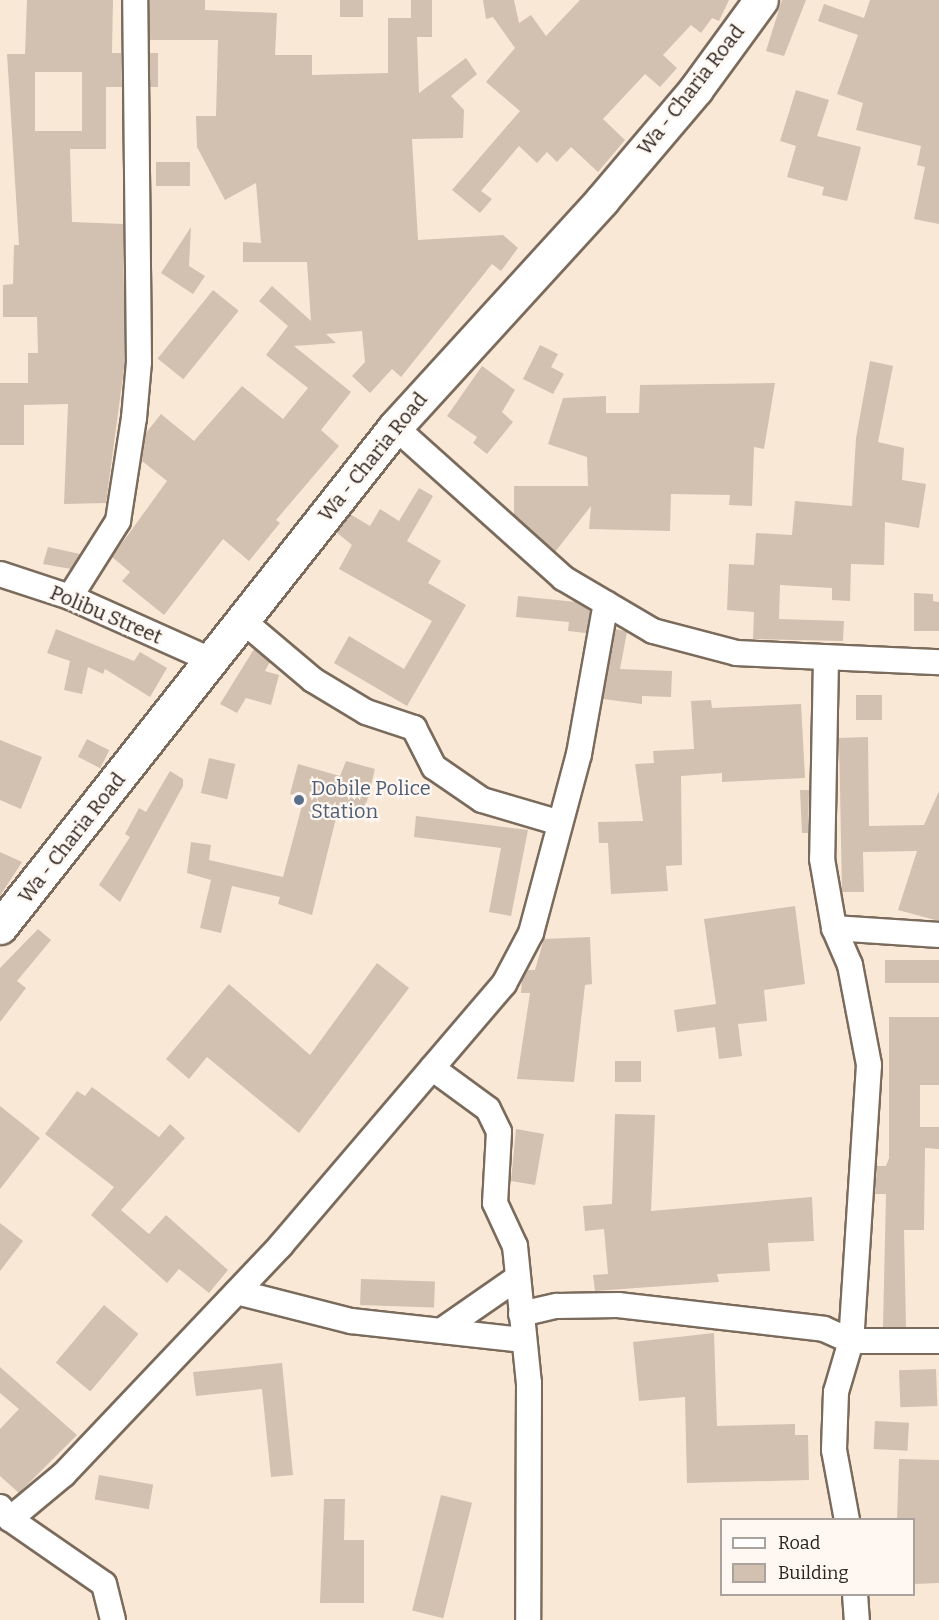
<!DOCTYPE html>
<html>
<head>
<meta charset="utf-8">
<style>
  body { margin:0 }
  #map { position:relative; width:939px; height:1620px; overflow:hidden; background:#fae8d7; font-family:Bitter,serif }
  div>[style] { position:absolute }
  .building>* { inset:0; background:#d2c0b0; transform-origin:0 0 }
  .roads { filter:drop-shadow(2px 0 #7a6b5c) drop-shadow(-2px 0 #7a6b5c) drop-shadow(0 2px #7a6b5c) drop-shadow(0 -2px #7a6b5c) }
  .street>* { height:24px; margin:-12px; padding:0 12px; transform-origin:12px; border-radius:12px; background:#fff }
  .secondary>* { height:33px; margin:-16.5px; padding:0 16.5px; transform-origin:16.5px; border-radius:16.5px; background:#fff }
  .dots>* { width:16px; height:16px; translate:-50% -50%; box-sizing:border-box; border:3px solid #fff7f1; border-radius:50% }
  span { translate:-50% -50%; white-space:nowrap; text-align:center; line-height:1.15; -webkit-text-stroke:4.5px #fff7f1; paint-order:stroke }
  .street-label { font-size:20px; color:#2b241e }
  .service-label { font-size:20px; color:#4e5e75 }
  .left { translate:0 -50%; text-align:left }
  .legend { position:absolute; left:720px; top:1518px; width:195px; height:78px; box-sizing:border-box; background:#fff7f1; border:2px solid #aaa39d; margin:0; padding:8px 10px; list-style:none; font-size:18px; color:#2b241e }
  .legend li { display:flex; align-items:center; gap:12px; height:30px }
  .legend b { width:30px; border:2px solid #aaa39d }
</style>
</head>
<body>
<div id="map">
  <div class="building">
    <div style="clip-path:polygon(evenodd,27px 0,113px 0,112px 53px,121px 53px,122px 87px,106px 87px,106px 149px,70px 149px,72px 222px,123px 224px,125px 361px,106px 503px,64px 504px,68px 404px,24px 405px,24px 445px,0 445px,0 383px,28px 383px,28px 353px,38px 353px,37px 317px,3px 317px,3px 285px,13px 284px,14px 245px,19px 245px,7px 54px,25px 54px,27px 0,35px 72px,82px 72px,82px 131px,35px 131px,35px 72px)"></div>
    <div style="clip-path:polygon(149px 0,205px 0,205px 10px,277px 13px,275px 55px,312px 55px,312px 75px,388px 73px,388px 18px,411px 18px,411px 0,432px 0,432px 37px,417px 37px,419px 93px,466px 58px,477px 74px,451px 96px,464px 110px,463px 138px,412px 139px,418px 240px,503px 235px,518px 248px,501px 271px,492px 264px,401px 377px,392px 369px,370px 393px,352px 376px,365px 362px,362px 331px,326px 334px,336px 343px,294px 346px,351px 392px,321px 430px,339px 446px,276px 520px,280px 523px,249px 561px,223px 539px,164px 615px,122px 581px,130px 572px,112px 557px,167px 481px,142px 461px,146px 433px,161px 414px,194px 441px,242px 386px,283px 419px,308px 388px,266px 355px,288px 326px,259px 301px,272px 286px,311px 321px,307px 262px,243px 262px,243px 242px,261px 243px,256px 183px,225px 200px,197px 147px,196px 116px,216px 116px,218px 40px,150px 40px)"></div>
    <div style="left:340px;top:0;width:23px;height:17px"></div>
    <div style="clip-path:polygon(483px 0,514px 0,519px 23px,531px 15px,546px 36px,580px 0,729px 0,719px 21px,712px 18px,701px 33px,691px 25px,663px 55px,677px 68px,660px 87px,645px 74px,603px 119px,625px 140px,598px 172px,571px 147px,557px 162px,547px 152px,537px 163px,519px 146px,481px 191px,492px 199px,480px 213px,452px 190px,520px 111px,486px 82px,515px 48px,493px 17px,486px 19px)"></div>
    <div style="clip-path:polygon(782px 0,806px 0,784px 56px,766px 51px)"></div>
    <div style="clip-path:polygon(870px 0,939px 0,939px 224px,914px 219px,925px 167px,917px 165px,921px 146px,856px 130px,863px 103px,837px 94px,858px 35px,818px 21px,824px 4px,864px 18px)"></div>
    <div style="left:150px;top:53px;width:8px;height:34px"></div>
    <div style="clip-path:polygon(796px 90px,829px 100px,817px 136px,861px 147px,847px 201px,822px 195px,824px 187px,787px 177px,796px 146px,780px 141px)"></div>
    <div style="left:190px;top:162px;width:24px;height:34px;rotate:90deg"></div>
    <div style="clip-path:polygon(191px 227px,189px 266px,205px 276px,193px 294px,161px 273px)"></div>
    <div style="left:213px;top:290px;width:33px;height:88px;rotate:39deg"></div>
    <div style="clip-path:polygon(540px 345px,558px 354px,551px 367px,564px 374px,553px 394px,523px 379px)"></div>
    <div style="clip-path:polygon(870px 361px,893px 366px,878px 442px,904px 448px,902px 480px,926px 484px,919px 528px,885px 522px,884px 565px,851px 564px,850px 601px,832px 600px,832px 588px,780px 585px,779px 619px,844px 621px,843px 641px,753px 639px,754px 612px,727px 610px,729px 564px,754px 565px,756px 533px,792px 535px,795px 501px,852px 506px,856px 438px)"></div>
    <div style="clip-path:polygon(482px 366px,515px 390px,502px 412px,513px 422px,487px 454px,473px 443px,477px 437px,447px 416px)"></div>
    <div style="clip-path:polygon(775px 383px,764px 449px,754px 447px,752px 506px,729px 505px,730px 495px,671px 494px,670px 531px,589px 529px,591px 506px,555px 552px,514px 515px,514px 486px,588px 486px,587px 457px,548px 444px,563px 398px,606px 396px,606px 413px,639px 413px,640px 385px)"></div>
    <div style="clip-path:polygon(419px 488px,433px 496px,407px 541px,441px 561px,428px 583px,466px 605px,407px 706px,334px 663px,349px 636px,404px 669px,432px 621px,339px 569px,352px 545px,336px 532px,350px 514px,370px 526px,380px 509px,399px 521px)"></div>
    <div style="clip-path:polygon(48px 547px,80px 554px,71px 569px,43px 564px)"></div>
    <div style="clip-path:polygon(914px 593px,933px 594px,933px 601px,939px 602px,939px 631px,914px 631px)"></div>
    <div style="clip-path:polygon(518px 596px,576px 602px,590px 611px,586px 633px,568px 631px,569px 622px,516px 617px)"></div>
    <div style="clip-path:polygon(56px 629px,134px 661px,140px 652px,167px 668px,150px 697px,105px 669px,103px 674px,88px 667px,82px 694px,64px 690px,70px 661px,47px 653px)"></div>
    <div style="clip-path:polygon(616px 629px,627px 632px,620px 669px,672px 671px,671px 697px,642px 696px,642px 704px,603px 699px)"></div>
    <div style="clip-path:polygon(254px 649px,270px 662px,265px 671px,279px 675px,271px 705px,246px 698px,237px 713px,220px 704px)"></div>
    <div style="left:856px;top:695px;width:26px;height:25px"></div>
    <div style="clip-path:polygon(711px 700px,712px 708px,801px 704px,805px 778px,722px 782px,722px 773px,681px 776px,682px 865px,666px 866px,668px 891px,611px 894px,608px 843px,599px 843px,598px 822px,643px 821px,635px 764px,654px 763px,653px 751px,694px 749px,691px 701px)"></div>
    <div style="clip-path:polygon(868px 737px,869px 826px,924px 825px,939px 791px,939px 921px,898px 910px,917px 851px,863px 852px,864px 892px,842px 892px,839px 738px)"></div>
    <div style="left:87px;top:739px;width:25px;height:20px;rotate:27deg"></div>
    <div style="clip-path:polygon(0 740px,42px 757px,21px 809px,0 800px)"></div>
    <div style="left:209px;top:758px;width:27px;height:36px;rotate:13deg"></div>
    <div style="clip-path:polygon(346px 761px,375px 769px,365px 809px,340px 802px,312px 915px,278px 904px,280px 897px,232px 886px,221px 933px,200px 928px,211px 880px,187px 873px,191px 842px,211px 845px,209px 860px,283px 877px,304px 798px,290px 794px,298px 764px,340px 776px)"></div>
    <div style="clip-path:polygon(170px 771px,183px 779px,183px 786px,120px 902px,99px 885px,130px 837px,125px 834px,139px 808px,146px 812px)"></div>
    <div style="clip-path:polygon(800px 790px,809px 790px,808px 833px,802px 833px)"></div>
    <div style="clip-path:polygon(416px 816px,528px 830px,511px 916px,489px 912px,501px 848px,414px 837px)"></div>
    <div style="clip-path:polygon(0 852px,22px 862px,0 896px)"></div>
    <div style="clip-path:polygon(795px 906px,805px 984px,764px 990px,767px 1021px,738px 1024px,742px 1056px,719px 1059px,715px 1027px,677px 1032px,674px 1010px,716px 1004px,704px 919px)"></div>
    <div style="clip-path:polygon(38px 929px,51px 940px,17px 981px,26px 988px,0 1022px,0 968px)"></div>
    <div style="clip-path:polygon(590px 937px,592px 984px,585px 985px,574px 1082px,517px 1079px,530px 993px,521px 993px,522px 980px,528px 970px,535px 970px,544px 939px)"></div>
    <div style="left:885px;top:960px;width:54px;height:23px"></div>
    <div style="clip-path:polygon(377px 963px,409px 988px,299px 1133px,207px 1057px,189px 1079px,166px 1059px,229px 984px,310px 1055px)"></div>
    <div style="clip-path:polygon(889px 1017px,939px 1017px,939px 1085px,920px 1085px,920px 1127px,939px 1127px,939px 1149px,925px 1148px,924px 1230px,904px 1230px,906px 1327px,883px 1327px,886px 1194px,875px 1194px,877px 1166px,886px 1166px,889px 1158px)"></div>
    <div style="left:615px;top:1061px;width:26px;height:21px"></div>
    <div style="clip-path:polygon(92px 1087px,159px 1137px,170px 1124px,185px 1138px,121px 1210px,149px 1234px,166px 1215px,228px 1270px,209px 1293px,179px 1269px,167px 1283px,91px 1215px,114px 1187px,45px 1134px,77px 1091px,85px 1096px)"></div>
    <div style="clip-path:polygon(0 1106px,40px 1138px,0 1189px)"></div>
    <div style="clip-path:polygon(615px 1114px,655px 1115px,651px 1211px,812px 1197px,814px 1241px,768px 1243px,770px 1271px,717px 1274px,719px 1282px,595px 1291px,593px 1275px,608px 1274px,604px 1229px,585px 1231px,583px 1206px,612px 1204px)"></div>
    <div style="clip-path:polygon(516px 1129px,544px 1134px,535px 1185px,511px 1181px)"></div>
    <div style="clip-path:polygon(0 1223px,23px 1241px,0 1271px)"></div>
    <div style="left:361px;top:1279px;width:74px;height:26px;rotate:2deg"></div>
    <div style="left:104px;top:1305px;width:45px;height:75px;rotate:40deg"></div>
    <div style="clip-path:polygon(714px 1333px,717px 1426px,795px 1424px,795px 1435px,808px 1435px,809px 1480px,687px 1483px,685px 1397px,639px 1401px,633px 1342px)"></div>
    <div style="clip-path:polygon(282px 1363px,293px 1475px,271px 1477px,262px 1389px,196px 1396px,193px 1372px)"></div>
    <div style="clip-path:polygon(0 1367px,77px 1435px,19px 1493px,0 1476px,0 1429px,19px 1409px,0 1393px)"></div>
    <div style="left:936px;top:1369px;width:37px;height:37px;rotate:88deg"></div>
    <div style="left:875px;top:1421px;width:34px;height:28px;rotate:3deg"></div>
    <div style="clip-path:polygon(899px 1459px,939px 1460px,939px 1583px,914px 1584px,914px 1520px,897px 1520px)"></div>
    <div style="left:99px;top:1475px;width:55px;height:25px;rotate:10deg"></div>
    <div style="left:441px;top:1495px;width:32px;height:119px;rotate:14deg"></div>
    <div style="clip-path:polygon(324px 1499px,345px 1499px,344px 1540px,364px 1540px,364px 1603px,320px 1603px)"></div>
  </div>
  <div class="roads">
    <div class="street">
      <div style="left:395px;top:427px;width:226px;rotate:41.9deg"></div>
      <div style="left:563px;top:578px;width:104px;rotate:30.5deg"></div>
      <div style="left:653px;top:631px;width:87px;rotate:14.7deg"></div>
      <div style="left:737px;top:653px;width:202px;rotate:2.6deg"></div>
      <div style="left:0;top:574px;width:74px;rotate:18.2deg"></div>
      <div style="left:70px;top:597px;width:154px;rotate:24.1deg"></div>
      <div style="left:70px;top:597px;width:90px;rotate:-57.7deg"></div>
      <div style="left:118px;top:521px;width:104px;rotate:-81.2deg"></div>
      <div style="left:134px;top:418px;width:56px;rotate:-84.9deg"></div>
      <div style="left:139px;top:362px;width:362px;rotate:-90.6deg"></div>
      <div style="left:242px;top:620px;width:93px;rotate:40.2deg"></div>
      <div style="left:313px;top:680px;width:62px;rotate:31.1deg"></div>
      <div style="left:366px;top:712px;width:51px;rotate:18.4deg"></div>
      <div style="left:414px;top:728px;width:44px;rotate:62.9deg"></div>
      <div style="left:434px;top:767px;width:58px;rotate:34.5deg"></div>
      <div style="left:482px;top:800px;width:81px;rotate:16.4deg"></div>
      <div style="left:826px;top:659px;width:200px;rotate:91.1deg"></div>
      <div style="left:822px;top:859px;width:70px;rotate:80.1deg"></div>
      <div style="left:834px;top:928px;width:40px;rotate:66.6deg"></div>
      <div style="left:850px;top:965px;width:102px;rotate:79.2deg"></div>
      <div style="left:869px;top:1065px;width:277px;rotate:93.7deg"></div>
      <div style="left:851px;top:1341px;width:53px;rotate:106.4deg"></div>
      <div style="left:836px;top:1392px;width:58px;rotate:92deg"></div>
      <div style="left:834px;top:1450px;width:71px;rotate:79.5deg"></div>
      <div style="left:834px;top:928px;width:105px;rotate:3.8deg"></div>
      <div style="left:432px;top:1068px;width:69px;rotate:36.2deg"></div>
      <div style="left:488px;top:1109px;width:25px;rotate:64deg"></div>
      <div style="left:499px;top:1132px;width:71px;rotate:93.2deg"></div>
      <div style="left:495px;top:1203px;width:47px;rotate:65.1deg"></div>
      <div style="left:515px;top:1246px;width:138px;rotate:84.2deg"></div>
      <div style="left:529px;top:1383px;width:237px;rotate:90.2deg"></div>
      <div style="left:237px;top:1292px;width:118px;rotate:14.3deg"></div>
      <div style="left:351px;top:1321px;width:174px;rotate:6.3deg"></div>
      <div style="left:521px;top:1314px;width:37px;rotate:-13deg"></div>
      <div style="left:557px;top:1306px;width:61px;rotate:-0.9deg"></div>
      <div style="left:618px;top:1305px;width:207px;rotate:6.6deg"></div>
      <div style="left:824px;top:1329px;width:30px;rotate:24deg"></div>
      <div style="left:851px;top:1341px;width:88px"></div>
      <div style="left:445px;top:1328px;width:88px;rotate:-34.8deg"></div>
      <div style="left:0;top:1507px;width:16px;rotate:50deg"></div>
      <div style="left:10px;top:1519px;width:70px;rotate:-39.8deg"></div>
      <div style="left:64px;top:1474px;width:315px;rotate:-46.5deg"></div>
      <div style="left:281px;top:1245px;width:343px;rotate:-49.5deg"></div>
      <div style="left:504px;top:984px;width:58px;rotate:-62.1deg"></div>
      <div style="left:531px;top:933px;width:185px;rotate:-75deg"></div>
      <div style="left:579px;top:754px;width:153px;rotate:-79.9deg"></div>
      <div style="left:10px;top:1519px;width:114px;rotate:34.7deg"></div>
      <div style="left:104px;top:1584px;width:37px;rotate:76deg"></div>
      <div style="left:855px;top:1594px;width:26px;rotate:86deg"></div>
    </div>
    <div class="secondary">
      <div style="left:0;top:927px;width:637px;rotate:-51.69deg"></div>
      <div style="left:395px;top:427px;width:307px;rotate:-47.6deg"></div>
      <div style="left:602px;top:200px;width:145px;rotate:-49.7deg"></div>
      <div style="left:696px;top:89px;width:110px;rotate:-53.9deg"></div>
    </div>
  </div>
  <div class="dots">
    <div style="left:299px;top:800px;background:#5c6f8a"></div>
  </div>
  <div class="street-label">
    <span style="left:691px;top:90px;rotate:-52deg">Wa - Charia Road</span>
    <span style="left:373px;top:457px;rotate:-51deg">Wa - Charia Road</span>
    <span style="left:106px;top:615px;rotate:23deg">Polibu Street</span>
    <span style="left:72px;top:838px;rotate:-52deg">Wa - Charia Road</span>
  </div>
  <div class="service-label">
    <span class="left" style="left:311px;top:800px">Dobile Police<br>Station</span>
  </div>
  <ul class="legend">
  <li><b style="height:8px;background:#fff"></b>Road</li>
  <li><b style="height:16px;background:#d2c0b0"></b>Building</li>
  </ul>
</div>
</body>
</html>
